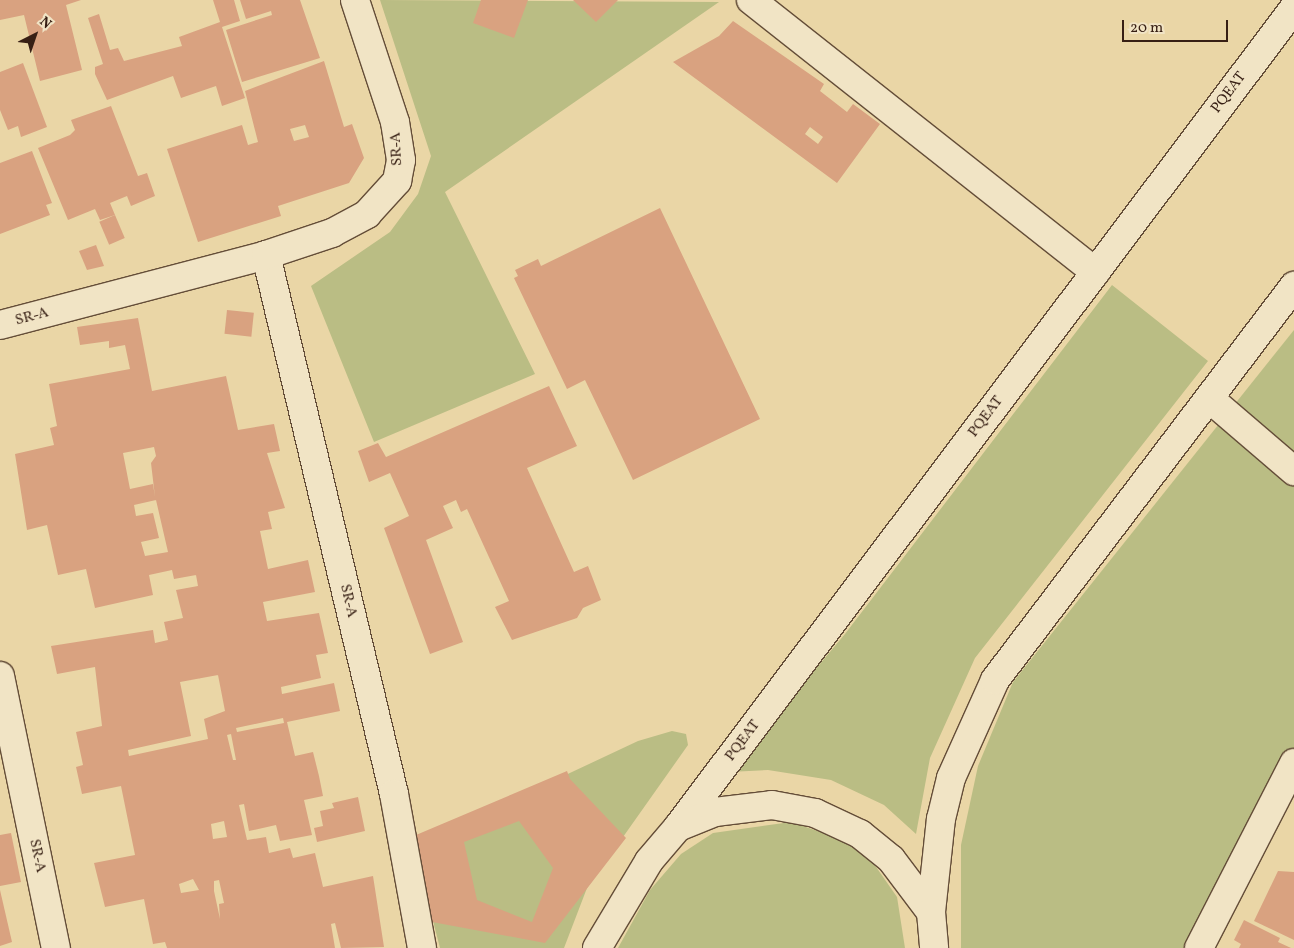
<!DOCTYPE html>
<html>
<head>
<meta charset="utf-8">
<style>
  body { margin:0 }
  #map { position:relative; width:1294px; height:948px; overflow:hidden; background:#ead6a6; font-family:Vollkorn,serif }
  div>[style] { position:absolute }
  .green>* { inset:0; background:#babd84 }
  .building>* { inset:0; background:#d9a280; transform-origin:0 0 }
  .roads { filter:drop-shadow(1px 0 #644d38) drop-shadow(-1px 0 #644d38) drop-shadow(0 1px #644d38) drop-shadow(0 -1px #644d38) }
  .minor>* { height:28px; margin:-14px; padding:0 14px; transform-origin:14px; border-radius:14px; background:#f1e4c5 }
  .tertiary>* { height:28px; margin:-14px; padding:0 14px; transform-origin:14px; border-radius:14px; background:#f1e4c5 }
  span { translate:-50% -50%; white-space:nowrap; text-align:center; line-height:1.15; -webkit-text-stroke:4px #f1e4c5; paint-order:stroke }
  .street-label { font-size:15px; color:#371f14 }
  .north { position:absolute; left:10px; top:10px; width:50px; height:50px; -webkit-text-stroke:4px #f1e4c5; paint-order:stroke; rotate:41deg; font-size:14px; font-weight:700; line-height:20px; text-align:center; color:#371f14 }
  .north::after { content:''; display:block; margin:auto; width:18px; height:22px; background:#371f14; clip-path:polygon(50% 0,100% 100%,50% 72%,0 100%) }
  .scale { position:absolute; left:1122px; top:20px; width:106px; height:22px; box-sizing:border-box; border:2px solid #371f14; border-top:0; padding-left:6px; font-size:15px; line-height:18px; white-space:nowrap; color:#371f14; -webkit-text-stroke:4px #f1e4c5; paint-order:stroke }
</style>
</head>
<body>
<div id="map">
  <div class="green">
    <div style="clip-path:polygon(380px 0,719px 2px,445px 192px,535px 374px,374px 442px,311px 286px,390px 232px,418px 194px,431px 156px)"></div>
    <div style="clip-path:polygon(1112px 285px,1208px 361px,975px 658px,930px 758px,916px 834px,884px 805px,831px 780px,768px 770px,729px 772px,845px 634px)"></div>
    <div style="clip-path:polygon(1294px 330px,1294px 786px,1205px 948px,961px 948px,961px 845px,978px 766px,1013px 682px)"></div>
    <div style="clip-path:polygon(672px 731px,686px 734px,688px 745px,587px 888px,564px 948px,440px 948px,422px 878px,421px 843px,638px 741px)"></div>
    <div style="clip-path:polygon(791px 822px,844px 840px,874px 864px,897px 897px,905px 948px,618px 948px,650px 890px,681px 854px,713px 833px)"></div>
  </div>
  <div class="building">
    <div style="clip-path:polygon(0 0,81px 0,66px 5px,82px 70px,40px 81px,24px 15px,0 20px)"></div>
    <div style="clip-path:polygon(213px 0,234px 0,240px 21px,222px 27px,245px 98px,222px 106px,216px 86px,181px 98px,173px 76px,107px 100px,95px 74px,95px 67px,103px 64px,88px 18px,99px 14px,110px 50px,118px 48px,124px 61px,182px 46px,179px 37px,220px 22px)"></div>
    <div style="clip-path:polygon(240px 0,300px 0,320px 58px,242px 82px,226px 30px,272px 15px,271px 11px,246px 19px)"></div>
    <div style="clip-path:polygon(481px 0,528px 0,514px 38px,473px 23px)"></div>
    <div style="clip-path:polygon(573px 0,618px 0,596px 22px)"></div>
    <div style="clip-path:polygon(evenodd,733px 21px,824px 84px,820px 91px,847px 112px,853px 104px,880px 124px,837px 183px,673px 62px,719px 36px,733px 21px,810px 127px,823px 137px,818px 144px,805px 134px,810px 127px)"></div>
    <div style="clip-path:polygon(evenodd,324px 61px,344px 127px,352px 124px,364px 158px,349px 183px,278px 206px,281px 216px,198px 242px,167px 149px,242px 125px,248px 145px,258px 142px,245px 91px,324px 61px,305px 125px,309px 137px,294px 141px,290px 129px,305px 125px)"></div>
    <div style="clip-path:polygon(23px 63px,47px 127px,21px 137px,18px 126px,8px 130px,0 110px,0 72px)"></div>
    <div style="clip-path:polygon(111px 106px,138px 176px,147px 173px,155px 196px,131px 206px,127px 196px,110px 203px,115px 215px,100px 220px,95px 209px,68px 220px,38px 148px,70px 135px,75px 130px,71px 120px)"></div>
    <div style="clip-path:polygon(32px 151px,52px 203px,46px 205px,50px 215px,0 234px,0 163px)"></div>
    <div style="clip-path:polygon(660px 208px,760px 419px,633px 480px,585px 380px,567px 389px,514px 278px,518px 276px,515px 270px,538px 259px,541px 266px)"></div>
    <div style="left:115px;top:215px;width:25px;height:17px;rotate:67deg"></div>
    <div style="clip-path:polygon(96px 245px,104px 266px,87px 270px,79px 251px)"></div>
    <div style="left:227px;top:310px;width:27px;height:24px;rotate:6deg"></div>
    <div style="clip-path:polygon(evenodd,138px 318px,152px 391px,226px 376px,238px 430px,274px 424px,280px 451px,267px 453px,285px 508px,268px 512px,272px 529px,260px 531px,268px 569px,308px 560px,315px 592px,263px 602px,267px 621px,319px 613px,328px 653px,316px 655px,321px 678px,281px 687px,282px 694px,334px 683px,340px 711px,287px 722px,295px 756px,313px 752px,319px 776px,323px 796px,304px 800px,312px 835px,280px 841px,276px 825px,249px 831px,244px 804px,239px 805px,247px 840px,266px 837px,269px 853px,290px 848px,293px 858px,315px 853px,323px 887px,373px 876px,384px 947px,341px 948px,335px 923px,331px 924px,335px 948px,167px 948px,165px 942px,153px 944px,144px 899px,105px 907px,94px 863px,135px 855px,121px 786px,82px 794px,76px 767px,83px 765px,76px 732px,102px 726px,95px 667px,57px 674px,51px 646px,153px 630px,155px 643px,168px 640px,164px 622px,183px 618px,176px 590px,198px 586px,196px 575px,174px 579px,172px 570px,149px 575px,153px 595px,95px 608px,86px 569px,58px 575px,47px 525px,27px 530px,15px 454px,54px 445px,50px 428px,57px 426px,49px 384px,130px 369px,125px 345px,109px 348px,109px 341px,80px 345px,77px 327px,138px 318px,154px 447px,156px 456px,151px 463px,155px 497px,153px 484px,130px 489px,123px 453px,154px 447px,138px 318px,156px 500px,168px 552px,145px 556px,141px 542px,159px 538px,153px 513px,136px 516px,134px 505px,156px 500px,138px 318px,218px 675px,225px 711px,204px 719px,208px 739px,129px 756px,128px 750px,191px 736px,180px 682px,218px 675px,138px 318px,283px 718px,284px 723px,237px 732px,236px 728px,283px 718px,138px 318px,231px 734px,236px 760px,233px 760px,227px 735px,231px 734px,138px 318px,224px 821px,227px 837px,213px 839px,211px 824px,224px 821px,138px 318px,193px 879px,199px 890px,181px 893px,179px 884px,193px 879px,138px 318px,219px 880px,224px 903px,219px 904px,220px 919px,214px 891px,214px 881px,219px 880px)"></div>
    <div style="clip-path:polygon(549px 386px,577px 446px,527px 468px,574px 572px,588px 566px,601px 600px,583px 608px,577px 618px,512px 640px,495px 607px,509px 601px,467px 509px,461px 512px,456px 500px,443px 506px,453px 528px,426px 540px,463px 642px,430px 654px,384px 528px,409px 516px,390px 473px,369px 482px,358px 451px,378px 443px,386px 457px)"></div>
    <div style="clip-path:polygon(evenodd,567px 771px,570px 779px,626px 838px,545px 943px,432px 922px,416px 835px,567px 771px,519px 821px,553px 868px,532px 922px,477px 900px,464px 842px,519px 821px)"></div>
    <div style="clip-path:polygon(358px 797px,365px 831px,317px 842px,314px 828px,323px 826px,320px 811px,334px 808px,332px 803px)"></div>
    <div style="clip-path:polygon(11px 833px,21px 882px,0 886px,0 835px)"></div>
    <div style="clip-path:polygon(1278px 871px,1294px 872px,1294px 940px,1254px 921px)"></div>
    <div style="clip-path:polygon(0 890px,12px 942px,0 946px)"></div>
    <div style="clip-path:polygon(1244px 920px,1280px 938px,1278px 942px,1291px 948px,1239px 948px,1241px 944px,1234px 940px)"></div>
  </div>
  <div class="roads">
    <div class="minor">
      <div style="left:751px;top:0;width:439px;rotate:38.3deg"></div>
      <div style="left:266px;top:255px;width:554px;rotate:76.64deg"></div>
      <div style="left:394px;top:794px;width:157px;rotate:79.7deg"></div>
      <div style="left:0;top:325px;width:275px;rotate:-14.7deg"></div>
      <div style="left:266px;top:255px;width:70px;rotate:-18.4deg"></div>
      <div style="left:332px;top:233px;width:40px;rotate:-28deg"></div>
      <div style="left:367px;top:214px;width:45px;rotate:-47.7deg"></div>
      <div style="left:397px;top:181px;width:21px;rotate:-79deg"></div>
      <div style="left:401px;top:160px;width:38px;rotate:-99deg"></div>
      <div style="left:395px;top:122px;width:128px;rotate:-108.2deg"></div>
      <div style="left:1210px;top:399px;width:111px;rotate:40.6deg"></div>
      <div style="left:0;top:676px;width:278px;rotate:78.4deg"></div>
      <div style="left:1199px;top:948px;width:208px;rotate:-62.8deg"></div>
    </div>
    <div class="tertiary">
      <div style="left:678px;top:827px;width:1025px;rotate:-53.05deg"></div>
      <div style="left:931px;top:912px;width:94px;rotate:-83.9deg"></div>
      <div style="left:941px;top:819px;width:42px;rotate:-76.3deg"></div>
      <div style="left:951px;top:778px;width:107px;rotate:-65.8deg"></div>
      <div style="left:995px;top:680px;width:495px;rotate:-52.8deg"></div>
      <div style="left:597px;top:948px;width:101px;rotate:-59.1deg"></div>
      <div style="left:649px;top:861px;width:45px;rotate:-49.5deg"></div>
      <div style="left:678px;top:827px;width:40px;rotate:-22deg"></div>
      <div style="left:715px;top:812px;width:57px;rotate:-7deg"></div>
      <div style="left:772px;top:805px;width:44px;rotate:10.5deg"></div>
      <div style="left:815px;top:813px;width:50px;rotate:25deg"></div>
      <div style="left:860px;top:834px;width:40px;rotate:39deg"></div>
      <div style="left:891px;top:859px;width:66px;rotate:53deg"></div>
      <div style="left:931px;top:912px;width:36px;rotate:85deg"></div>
    </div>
  </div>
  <div class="street-label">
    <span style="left:1229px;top:93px;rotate:-53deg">PQEAT</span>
    <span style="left:397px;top:149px;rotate:-93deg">SR-A</span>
    <span style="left:32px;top:317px;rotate:-15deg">SR-A</span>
    <span style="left:986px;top:417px;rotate:-53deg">PQEAT</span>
    <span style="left:348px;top:601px;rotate:77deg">SR-A</span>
    <span style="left:743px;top:741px;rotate:-53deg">PQEAT</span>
    <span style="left:37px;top:856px;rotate:78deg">SR-A</span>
  </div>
  <div class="north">N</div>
  <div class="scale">20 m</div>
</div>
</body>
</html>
